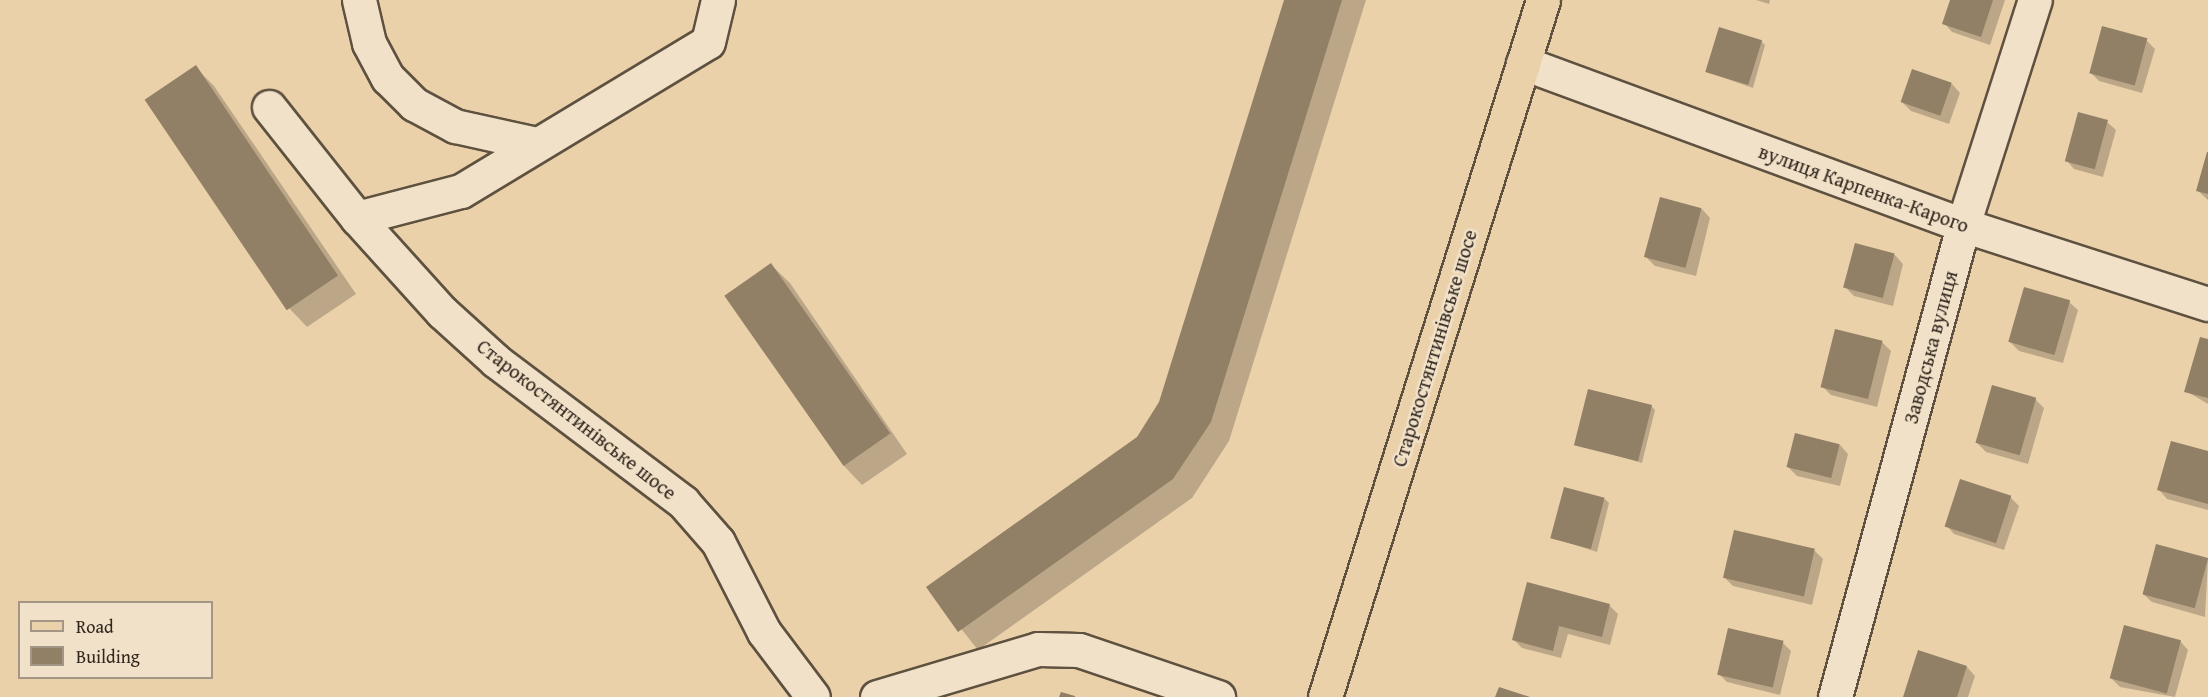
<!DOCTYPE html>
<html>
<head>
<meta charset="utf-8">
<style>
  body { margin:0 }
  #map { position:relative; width:2208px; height:697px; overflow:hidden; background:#ead1aa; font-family:"Gentium Book Plus",serif }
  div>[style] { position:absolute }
  .shadow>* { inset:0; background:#0003 }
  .building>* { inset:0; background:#917f66; transform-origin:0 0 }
  .roads { filter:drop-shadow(2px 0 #5e5140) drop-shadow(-2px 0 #5e5140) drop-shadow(0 2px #5e5140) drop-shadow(0 -2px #5e5140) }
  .minor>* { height:33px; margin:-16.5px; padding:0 16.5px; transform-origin:16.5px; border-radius:16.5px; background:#f1e1c8 }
  .major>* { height:33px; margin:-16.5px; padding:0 16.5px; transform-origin:16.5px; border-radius:16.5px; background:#ead1aa }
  span { translate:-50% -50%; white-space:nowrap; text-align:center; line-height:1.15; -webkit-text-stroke:5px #f1e1c8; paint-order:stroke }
  .street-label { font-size:20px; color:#30261d }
  .legend { position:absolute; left:18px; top:601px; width:195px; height:78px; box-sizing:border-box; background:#f1e1c8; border:2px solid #a49684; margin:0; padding:8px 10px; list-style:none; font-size:18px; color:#30261d }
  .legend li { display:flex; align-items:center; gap:12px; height:30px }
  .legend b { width:30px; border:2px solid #a49684 }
</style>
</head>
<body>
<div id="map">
  <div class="shadow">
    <div style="clip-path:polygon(1285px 0,1366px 0,1229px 441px,1192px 498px,978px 650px,928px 587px,1138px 438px,1160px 403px)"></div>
    <div style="clip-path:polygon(1756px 0,1770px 0,1769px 4px)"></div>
    <div style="clip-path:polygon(1952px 0,2005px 0,1990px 45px,1952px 32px,1944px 23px)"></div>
    <div style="clip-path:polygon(2146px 40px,2155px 49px,2142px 93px,2099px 81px,2091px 73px)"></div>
    <div style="clip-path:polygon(1761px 41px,1765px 45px,1753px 88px,1707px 72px)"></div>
    <div style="clip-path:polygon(195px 67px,214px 86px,356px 294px,307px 327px,289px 308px,147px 100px)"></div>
    <div style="clip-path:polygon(1952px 84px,1960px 93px,1949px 124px,1911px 111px,1902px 102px)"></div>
    <div style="clip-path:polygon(2107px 122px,2116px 130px,2103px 177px,2074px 169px,2066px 160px)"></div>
    <div style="clip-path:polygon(2208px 155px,2208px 200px,2198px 191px)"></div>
    <div style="clip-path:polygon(1702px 209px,1710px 218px,1696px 276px,1655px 266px,1646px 257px)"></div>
    <div style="clip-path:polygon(1895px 255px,1903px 264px,1893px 306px,1854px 296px,1845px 287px)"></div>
    <div style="clip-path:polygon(771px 265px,790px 283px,907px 454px,862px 485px,844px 466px,726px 296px)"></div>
    <div style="clip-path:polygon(2069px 302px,2078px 310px,2063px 363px,2019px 351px,2010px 342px)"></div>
    <div style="clip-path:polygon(2208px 341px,2208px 404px,2186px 391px)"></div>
    <div style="clip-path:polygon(1882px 342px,1891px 351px,1877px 407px,1831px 395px,1822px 386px)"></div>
    <div style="clip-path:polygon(2035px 399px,2044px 408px,2028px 464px,1986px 452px,1977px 443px)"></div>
    <div style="clip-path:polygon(1651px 406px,1655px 410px,1642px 463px,1576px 444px)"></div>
    <div style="clip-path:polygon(1840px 445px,1848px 454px,1840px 486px,1797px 476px,1788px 467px)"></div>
    <div style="clip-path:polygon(2208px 452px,2208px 510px,2167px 499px,2159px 490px)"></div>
    <div style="clip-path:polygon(2010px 497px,2019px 506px,2004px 550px,1954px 534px,1946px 525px)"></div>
    <div style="clip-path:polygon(1605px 499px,1609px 503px,1597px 552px,1553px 538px)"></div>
    <div style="clip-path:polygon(2157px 545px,2208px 559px,2205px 617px,2152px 602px,2143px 594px)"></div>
    <div style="clip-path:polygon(1815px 551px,1823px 559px,1812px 605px,1733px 586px,1724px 577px)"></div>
    <div style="clip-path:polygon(1610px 606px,1618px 614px,1610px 645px,1568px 634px,1561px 658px,1522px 648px,1513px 639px)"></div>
    <div style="clip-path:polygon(2180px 641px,2188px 650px,2175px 697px,2120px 687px,2111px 678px)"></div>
    <div style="clip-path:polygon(1782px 642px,1791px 651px,1780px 695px,1727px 682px,1718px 673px)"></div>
    <div style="clip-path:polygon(1967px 667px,1975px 676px,1968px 697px,1904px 697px)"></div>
  </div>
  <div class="building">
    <div style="clip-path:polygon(1284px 0,1342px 0,1211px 422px,1173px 479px,958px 632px,926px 587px,1137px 437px,1159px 402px)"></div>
    <div style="clip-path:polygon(1950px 0,1993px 0,1981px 37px,1942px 24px)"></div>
    <div style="left:2102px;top:26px;width:47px;height:49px;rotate:15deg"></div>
    <div style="left:1719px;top:27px;width:45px;height:47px;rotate:17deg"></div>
    <div style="left:196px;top:65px;width:254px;height:62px;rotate:56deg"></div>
    <div style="left:1912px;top:69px;width:42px;height:35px;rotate:19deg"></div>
    <div style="left:2078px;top:112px;width:31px;height:51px;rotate:15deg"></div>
    <div style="clip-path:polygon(2207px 152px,2208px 152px,2208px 194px,2196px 191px)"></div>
    <div style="left:1660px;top:197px;width:43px;height:62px;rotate:15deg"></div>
    <div style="left:1855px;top:243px;width:41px;height:46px;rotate:15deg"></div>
    <div style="left:771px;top:263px;width:208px;height:57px;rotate:55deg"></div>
    <div style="left:2024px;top:287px;width:48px;height:57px;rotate:16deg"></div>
    <div style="left:1835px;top:329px;width:49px;height:60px;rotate:14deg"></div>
    <div style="clip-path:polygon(2200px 337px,2208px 339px,2208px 398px,2184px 392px)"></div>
    <div style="left:1992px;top:385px;width:46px;height:60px;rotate:16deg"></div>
    <div style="left:1588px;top:389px;width:66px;height:58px;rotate:14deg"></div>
    <div style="left:1795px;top:433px;width:46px;height:35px;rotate:14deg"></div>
    <div style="clip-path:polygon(2171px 441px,2208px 451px,2208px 504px,2157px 490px)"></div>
    <div style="left:1960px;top:479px;width:54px;height:50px;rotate:18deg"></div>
    <div style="left:1564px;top:487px;width:42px;height:53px;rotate:15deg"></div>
    <div style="left:1734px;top:530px;width:83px;height:49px;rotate:13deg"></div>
    <div style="left:2156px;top:544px;width:54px;height:52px;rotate:15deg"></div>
    <div style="clip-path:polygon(1527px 582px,1610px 604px,1602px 637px,1559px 626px,1553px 651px,1512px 640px)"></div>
    <div style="left:2124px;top:625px;width:59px;height:55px;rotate:15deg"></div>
    <div style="left:1728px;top:628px;width:57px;height:48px;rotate:13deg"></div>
    <div style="clip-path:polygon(1918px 650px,1967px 666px,1957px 697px,1903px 697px)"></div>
    <div style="clip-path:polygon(1499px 687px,1530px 697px,1495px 697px)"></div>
    <div style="clip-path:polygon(1061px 692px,1075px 696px,1075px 697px,1059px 697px)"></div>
  </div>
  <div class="roads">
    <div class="minor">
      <div style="left:359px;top:0;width:44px;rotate:76.9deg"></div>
      <div style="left:369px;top:43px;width:40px;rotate:62deg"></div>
      <div style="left:388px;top:78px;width:37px;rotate:45deg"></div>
      <div style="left:414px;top:104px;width:47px;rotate:28.2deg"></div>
      <div style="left:455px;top:126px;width:84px;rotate:12.4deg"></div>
      <div style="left:1523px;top:63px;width:469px;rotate:20.2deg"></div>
      <div style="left:1963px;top:225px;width:257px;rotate:17.9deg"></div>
      <div style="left:269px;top:107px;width:142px;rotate:51.6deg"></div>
      <div style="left:357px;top:218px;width:127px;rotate:47.9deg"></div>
      <div style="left:442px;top:312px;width:73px;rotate:42.2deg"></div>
      <div style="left:496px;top:361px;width:234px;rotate:37deg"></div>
      <div style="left:683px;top:502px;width:53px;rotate:48.8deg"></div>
      <div style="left:718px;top:542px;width:101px;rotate:62.9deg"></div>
      <div style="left:764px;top:632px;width:81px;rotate:53deg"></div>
      <div style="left:357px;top:218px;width:107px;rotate:-14.6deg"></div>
      <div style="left:461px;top:191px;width:288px;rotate:-31.1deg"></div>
      <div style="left:708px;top:42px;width:43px;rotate:-76.6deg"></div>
      <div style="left:877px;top:697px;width:168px;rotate:-16.6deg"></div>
      <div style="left:1038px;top:649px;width:41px;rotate:1.4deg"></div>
      <div style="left:1079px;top:650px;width:147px;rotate:18.7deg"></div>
      <div style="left:1835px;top:697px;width:489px;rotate:-74.8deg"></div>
      <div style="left:1963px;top:225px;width:236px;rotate:-72.3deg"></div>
    </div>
    <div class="major">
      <div style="left:1325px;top:697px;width:730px;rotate:-72.63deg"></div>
    </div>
  </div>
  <div class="street-label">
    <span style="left:1864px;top:188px;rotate:20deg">вулиця Карпенка-Карого</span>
    <span style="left:1930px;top:347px;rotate:-75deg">Заводська вулиця</span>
    <span style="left:1434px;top:348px;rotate:-73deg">Старокостянтинівське шосе</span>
    <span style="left:577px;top:419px;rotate:38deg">Старокостянтинівське шосе</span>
  </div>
  <ul class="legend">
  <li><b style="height:8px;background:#ead1aa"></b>Road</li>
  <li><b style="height:16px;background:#917f66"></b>Building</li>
  </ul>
</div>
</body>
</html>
